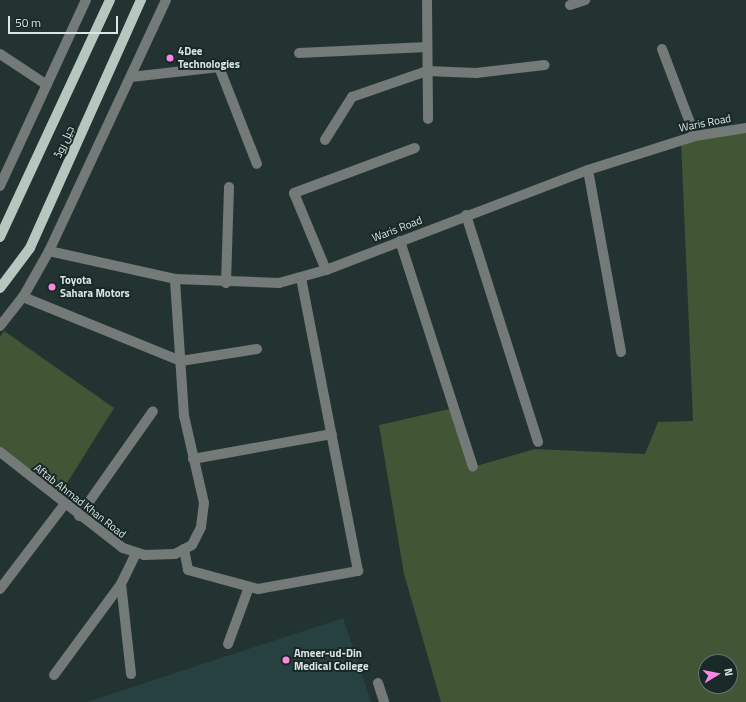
<!DOCTYPE html>
<html>
<head>
<meta charset="utf-8">
<style>
  body { margin:0 }
  #map { position:relative; width:746px; height:702px; overflow:hidden; background:#223332; font-family:"Titillium Web",Cairo,sans-serif }
  div>[style] { position:absolute }
  .built>* { inset:0; background:#274140 }
  .green>* { inset:0; background:#405634 }
  .minor>* { height:10px; margin:-5px; padding:0 5px; transform-origin:5px; border-radius:5px; background:#737a77 }
  .major>* { height:10px; margin:-5px; padding:0 5px; transform-origin:5px; border-radius:5px; background:#b7c6be }
  .dots>* { width:11px; height:11px; translate:-50% -50%; box-sizing:border-box; border:2px solid #182928; border-radius:50% }
  span { translate:-50% -50%; white-space:nowrap; text-align:center; line-height:1.15; -webkit-text-stroke:4px #182928; paint-order:stroke }
  .poi-label { font-size:11px; color:#dae5e4; font-weight:700 }
  .left { translate:0 -50%; text-align:left }
  .street-label { font-size:11px; color:#dae5e4 }
  .north { position:absolute; left:698px; top:654px; width:40px; height:40px; box-sizing:border-box; background:#182928; border:1px solid #667473; border-radius:50%; rotate:80deg; font-size:11px; font-weight:700; line-height:16px; text-align:center; color:#dae5e4 }
  .north::after { content:''; display:block; margin:auto; width:14px; height:18px; background:#fb86e5; clip-path:polygon(50% 0,100% 100%,50% 72%,0 100%) }
  .scale { position:absolute; left:8px; top:16px; width:110px; height:18px; box-sizing:border-box; border:2px solid #dae5e4; border-top:0; padding-left:5px; font-size:12px; line-height:14px; white-space:nowrap; color:#dae5e4; -webkit-text-stroke:3px #182928; paint-order:stroke }
</style>
</head>
<body>
<div id="map">
  <div class="built">
    <div style="clip-path:polygon(343px 618px,371px 702px,87px 702px)"></div>
  </div>
  <div class="green">
    <div style="clip-path:polygon(evenodd,746px 126px,746px 702px,441px 702px,404px 574px,379px 425px,454px 408px,473px 467px,535px 449px,645px 454px,658px 422px,693px 421px,681px 141px,746px 126px,706px 662px,730px 662px,730px 686px,706px 686px,706px 662px)"></div>
    <div style="clip-path:polygon(4px 331px,114px 408px,57px 499px,0 451px,0 337px)"></div>
  </div>
  <div class="minor">
    <div style="left:427px;top:0;width:119px;rotate:89.5deg"></div>
    <div style="left:570px;top:5px;width:16px;rotate:-18deg"></div>
    <div style="left:662px;top:49px;width:93px;rotate:69.2deg"></div>
    <div style="left:299px;top:53px;width:128px;rotate:-2.7deg"></div>
    <div style="left:0;top:54px;width:56px;rotate:33.4deg"></div>
    <div style="left:131px;top:77px;width:89px;rotate:-6.5deg"></div>
    <div style="left:219px;top:67px;width:104px;rotate:68.6deg"></div>
    <div style="left:325px;top:140px;width:51px;rotate:-57.9deg"></div>
    <div style="left:352px;top:97px;width:79px;rotate:-19.1deg"></div>
    <div style="left:427px;top:71px;width:49px;rotate:2.3deg"></div>
    <div style="left:476px;top:73px;width:69px;rotate:-6.6deg"></div>
    <div style="left:588px;top:170px;width:185px;rotate:79.7deg"></div>
    <div style="left:0;top:186px;width:205px;rotate:-65.2deg"></div>
    <div style="left:466px;top:215px;width:238px;rotate:72.4deg"></div>
    <div style="left:400px;top:241px;width:237px;rotate:72.1deg"></div>
    <div style="left:49px;top:251px;width:129px;rotate:12.5deg"></div>
    <div style="left:175px;top:279px;width:104px;rotate:2.2deg"></div>
    <div style="left:279px;top:283px;width:49px;rotate:-15.5deg"></div>
    <div style="left:326px;top:270px;width:280px;rotate:-20.9deg"></div>
    <div style="left:588px;top:170px;width:112px;rotate:-17.6deg"></div>
    <div style="left:695px;top:136px;width:52px;rotate:-8.9deg"></div>
    <div style="left:326px;top:270px;width:83px;rotate:-112.6deg"></div>
    <div style="left:294px;top:193px;width:129px;rotate:-20.4deg"></div>
    <div style="left:226px;top:283px;width:96px;rotate:-88.2deg"></div>
    <div style="left:23px;top:297px;width:170px;rotate:22.1deg"></div>
    <div style="left:181px;top:361px;width:77px;rotate:-9deg"></div>
    <div style="left:0;top:326px;width:37px;rotate:-52deg"></div>
    <div style="left:23px;top:297px;width:53px;rotate:-60.5deg"></div>
    <div style="left:49px;top:251px;width:277px;rotate:-65deg"></div>
    <div style="left:0;top:452px;width:156px;rotate:38deg"></div>
    <div style="left:123px;top:548px;width:22px;rotate:18deg"></div>
    <div style="left:144px;top:555px;width:31px;rotate:-2deg"></div>
    <div style="left:175px;top:554px;width:19px;rotate:-28deg"></div>
    <div style="left:192px;top:545px;width:20px;rotate:-63deg"></div>
    <div style="left:201px;top:527px;width:24px;rotate:-83deg"></div>
    <div style="left:204px;top:503px;width:89px;rotate:-102.9deg"></div>
    <div style="left:184px;top:416px;width:137px;rotate:-93.8deg"></div>
    <div style="left:193px;top:459px;width:141px;rotate:-10.2deg"></div>
    <div style="left:79px;top:516px;width:128px;rotate:-54.8deg"></div>
    <div style="left:184px;top:549px;width:21px;rotate:79deg"></div>
    <div style="left:188px;top:570px;width:73px;rotate:15.2deg"></div>
    <div style="left:258px;top:589px;width:102px;rotate:-10.2deg"></div>
    <div style="left:358px;top:571px;width:298px;rotate:-101deg"></div>
    <div style="left:0;top:589px;width:106px;rotate:-52.7deg"></div>
    <div style="left:228px;top:644px;width:61px;rotate:-69.8deg"></div>
    <div style="left:131px;top:674px;width:91px;rotate:-96.3deg"></div>
    <div style="left:121px;top:584px;width:34px;rotate:-64deg"></div>
    <div style="left:54px;top:675px;width:113px;rotate:-53.6deg"></div>
    <div style="left:378px;top:683px;width:20px;rotate:72deg"></div>
  </div>
  <div class="major">
    <div style="left:0;top:237px;width:261px;rotate:-65.1deg"></div>
    <div style="left:0;top:288px;width:50px;rotate:-53.1deg"></div>
    <div style="left:30px;top:248px;width:272px;rotate:-65.9deg"></div>
  </div>
  <div class="dots">
    <div style="left:170px;top:58px;background:#fb86e5"></div>
    <div style="left:52px;top:287px;background:#fb86e5"></div>
    <div style="left:286px;top:660px;background:#fb86e5"></div>
  </div>
  <div class="poi-label">
    <span class="left" style="left:178px;top:58px">4Dee<br>Technologies</span>
    <span class="left" style="left:60px;top:287px">Toyota<br>Sahara Motors</span>
    <span class="left" style="left:294px;top:660px">Ameer-ud-Din<br>Medical College</span>
  </div>
  <div class="street-label">
    <span style="left:705px;top:123px;rotate:-11deg">Waris Road</span>
    <span style="left:64px;top:142px;rotate:-66deg">جیل روڈ</span>
    <span style="left:397px;top:229px;rotate:-21deg">Waris Road</span>
    <span style="left:80px;top:501px;rotate:38deg">Aftab Ahmad Khan Road</span>
  </div>
  <div class="north">N</div>
  <div class="scale">50 m</div>
</div>
</body>
</html>
